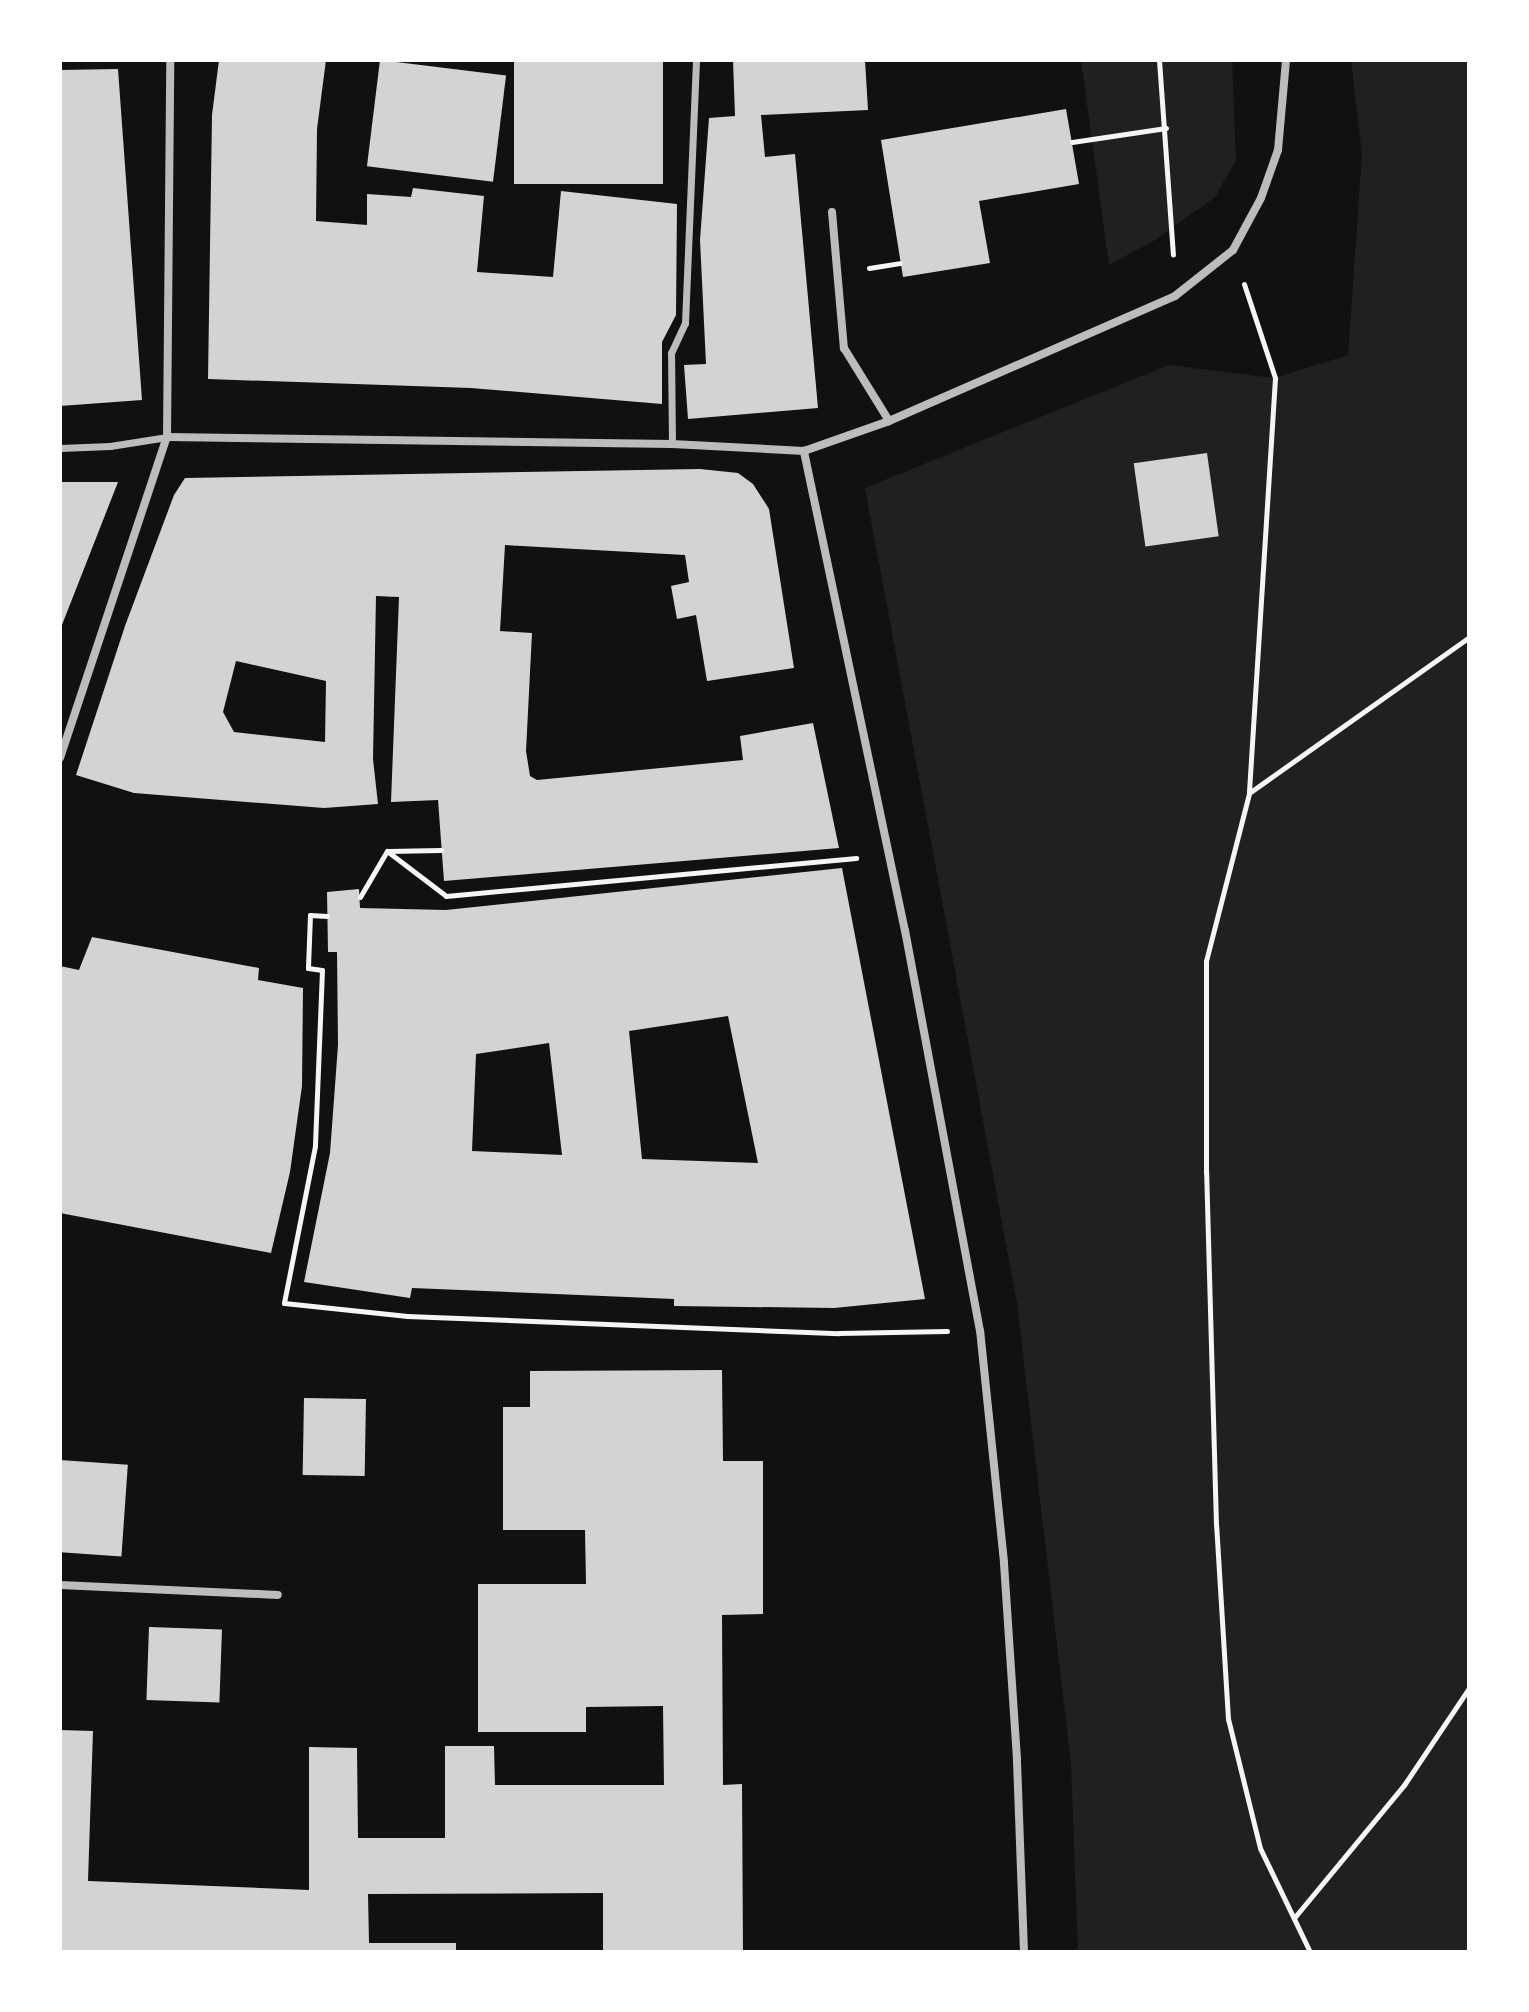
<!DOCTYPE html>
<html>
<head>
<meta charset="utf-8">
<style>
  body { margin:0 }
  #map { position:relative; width:1529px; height:2012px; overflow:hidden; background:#111; font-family:"Noto Sans",sans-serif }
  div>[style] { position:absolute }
  .green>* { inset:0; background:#202020 }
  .building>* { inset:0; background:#d3d3d3; transform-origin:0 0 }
  .path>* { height:5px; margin:-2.5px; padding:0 2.5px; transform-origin:2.5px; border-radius:2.5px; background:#f5f5f5 }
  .pedestrian>* { height:7px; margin:-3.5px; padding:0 3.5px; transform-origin:3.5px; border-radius:3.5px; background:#bcbcbc }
  .minor>* { height:8px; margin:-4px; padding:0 4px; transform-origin:4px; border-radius:4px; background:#bcbcbc }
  span { translate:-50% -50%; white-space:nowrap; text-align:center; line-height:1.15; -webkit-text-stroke:7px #fff; paint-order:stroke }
  .frame { position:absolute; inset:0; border:62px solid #fff; pointer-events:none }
</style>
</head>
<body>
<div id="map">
  <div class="green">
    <div style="clip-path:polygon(1081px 60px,1232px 60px,1236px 160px,1215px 197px,1155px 240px,1109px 265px)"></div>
    <div style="clip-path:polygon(1351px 60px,1469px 60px,1469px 1952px,1078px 1952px,1071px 1764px,1017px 1303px,865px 488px,1169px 365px,1275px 378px,1348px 355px,1362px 154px)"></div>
  </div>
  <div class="building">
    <div style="clip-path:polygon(219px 60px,326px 60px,317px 129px,316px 221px,367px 225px,367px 194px,411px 197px,413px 188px,484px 196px,477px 272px,553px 277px,561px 191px,677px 204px,676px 315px,662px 342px,662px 404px,471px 388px,208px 379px,212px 115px)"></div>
    <div style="left:380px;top:60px;width:127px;height:107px;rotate:7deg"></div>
    <div style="left:514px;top:60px;width:149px;height:124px"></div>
    <div style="clip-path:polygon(733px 60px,865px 60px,868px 110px,761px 115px,765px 157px,795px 154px,818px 408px,688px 419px,684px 365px,706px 364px,700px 240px,709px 118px,735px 116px)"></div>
    <div style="clip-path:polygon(118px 69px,142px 400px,60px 406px,60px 70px)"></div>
    <div style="clip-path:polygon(1066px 109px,1079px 184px,979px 201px,990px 263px,903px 277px,881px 140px)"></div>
    <div style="left:1207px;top:453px;width:84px;height:74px;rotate:82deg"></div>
    <div style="clip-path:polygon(evenodd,700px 469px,738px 473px,753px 484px,769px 509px,794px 668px,707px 681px,696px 615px,677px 619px,671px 586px,689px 582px,685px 555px,505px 545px,500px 631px,532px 633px,526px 751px,530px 776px,537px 780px,743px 760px,740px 736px,813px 723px,839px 848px,444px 881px,438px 800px,391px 802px,399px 597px,376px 596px,373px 759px,378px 804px,324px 808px,134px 793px,76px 775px,125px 626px,174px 495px,185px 478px,700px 469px,236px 661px,326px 681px,325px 742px,234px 732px,223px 712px,236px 661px)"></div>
    <div style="clip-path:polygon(60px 482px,118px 482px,60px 630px)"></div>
    <div style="clip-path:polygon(evenodd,842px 868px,925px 1299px,834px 1308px,674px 1306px,674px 1299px,412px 1288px,410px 1298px,304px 1282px,330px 1153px,338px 1045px,337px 952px,328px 952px,327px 892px,359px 889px,360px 908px,446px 910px,842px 868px,728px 1016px,758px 1163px,642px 1159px,629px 1031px,728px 1016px,842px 868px,549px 1043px,562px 1155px,472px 1151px,476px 1054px,549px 1043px)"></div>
    <div style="clip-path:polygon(92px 937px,259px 968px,258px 980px,303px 988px,302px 1086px,290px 1172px,271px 1253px,60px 1213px,60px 966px,79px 970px)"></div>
    <div style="clip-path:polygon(722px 1370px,723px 1461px,763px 1461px,763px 1614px,722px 1615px,723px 1785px,742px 1784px,743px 1952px,603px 1952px,603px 1893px,368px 1894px,369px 1943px,456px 1943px,456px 1952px,60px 1952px,60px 1730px,93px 1731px,88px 1881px,309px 1890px,309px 1747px,357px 1748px,358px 1838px,445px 1838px,445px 1746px,494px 1746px,495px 1785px,664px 1785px,663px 1706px,586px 1707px,586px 1732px,478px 1732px,478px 1584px,586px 1584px,585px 1530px,503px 1530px,503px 1407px,530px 1407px,530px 1371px)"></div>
    <div style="left:304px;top:1398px;width:62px;height:77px;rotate:1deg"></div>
    <div style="left:60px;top:1460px;width:68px;height:92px;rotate:4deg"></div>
    <div style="left:149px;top:1627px;width:73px;height:73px;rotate:2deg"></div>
  </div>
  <div class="path">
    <div style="left:1159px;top:60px;width:195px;rotate:85.9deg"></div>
    <div style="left:1072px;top:142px;width:95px;rotate:-8.5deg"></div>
    <div style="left:869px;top:268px;width:31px;rotate:-9deg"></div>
    <div style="left:1244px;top:284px;width:99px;rotate:71.7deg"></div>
    <div style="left:1275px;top:378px;width:415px;rotate:93.6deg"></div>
    <div style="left:387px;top:851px;width:74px;rotate:37.3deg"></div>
    <div style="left:446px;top:896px;width:412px;rotate:-5.3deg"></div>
    <div style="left:388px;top:851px;width:53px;rotate:-1.1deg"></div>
    <div style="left:360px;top:897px;width:53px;rotate:-59.6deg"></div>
    <div style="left:327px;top:916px;width:17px;rotate:-177deg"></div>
    <div style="left:310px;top:915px;width:53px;rotate:92.2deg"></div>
    <div style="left:308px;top:968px;width:14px;rotate:8deg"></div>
    <div style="left:322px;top:970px;width:176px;rotate:92.3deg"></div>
    <div style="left:315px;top:1146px;width:160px;rotate:101.2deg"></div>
    <div style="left:284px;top:1303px;width:124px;rotate:6deg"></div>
    <div style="left:407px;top:1316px;width:432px;rotate:2.3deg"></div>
    <div style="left:839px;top:1333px;width:108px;rotate:-1.1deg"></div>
    <div style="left:1294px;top:1918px;width:173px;rotate:-50.4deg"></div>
    <div style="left:1404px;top:1785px;width:117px;rotate:-56.2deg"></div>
    <div style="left:1310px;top:1952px;width:115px;rotate:-115.7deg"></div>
    <div style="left:1260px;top:1848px;width:133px;rotate:-103.9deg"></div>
    <div style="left:1228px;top:1719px;width:194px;rotate:-93.5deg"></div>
    <div style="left:1216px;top:1525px;width:353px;rotate:-91.6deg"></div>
    <div style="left:1206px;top:1172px;width:211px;rotate:-90deg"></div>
    <div style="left:1206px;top:961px;width:173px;rotate:-75.6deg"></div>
    <div style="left:1249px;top:793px;width:270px;rotate:-35.3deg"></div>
  </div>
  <div class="pedestrian">
    <div style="left:672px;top:444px;width:91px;rotate:-90.6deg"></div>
    <div style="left:671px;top:353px;width:33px;rotate:-65deg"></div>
    <div style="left:685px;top:323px;width:263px;rotate:-87.6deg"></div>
    <div style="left:60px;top:448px;width:50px;rotate:-2.3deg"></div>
    <div style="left:110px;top:446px;width:58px;rotate:-9deg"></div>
  </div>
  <div class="minor">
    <div style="left:832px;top:212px;width:137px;rotate:85deg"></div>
    <div style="left:844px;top:348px;width:86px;rotate:58.3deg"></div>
    <div style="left:167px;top:437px;width:505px;rotate:0.79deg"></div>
    <div style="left:672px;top:444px;width:132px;rotate:3deg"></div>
    <div style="left:60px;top:758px;width:338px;rotate:-71.6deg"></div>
    <div style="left:167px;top:437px;width:377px;rotate:-89.5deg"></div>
    <div style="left:60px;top:1585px;width:218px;rotate:2.6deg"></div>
    <div style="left:1024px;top:1952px;width:193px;rotate:-92.1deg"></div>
    <div style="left:1017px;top:1759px;width:197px;rotate:-93.8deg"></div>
    <div style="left:1004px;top:1562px;width:232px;rotate:-95.9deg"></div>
    <div style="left:980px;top:1331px;width:407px;rotate:-100.6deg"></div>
    <div style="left:905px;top:931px;width:491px;rotate:-101.9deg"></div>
    <div style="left:804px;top:451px;width:90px;rotate:-19.4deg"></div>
    <div style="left:889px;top:421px;width:312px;rotate:-23.6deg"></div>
    <div style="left:1175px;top:296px;width:74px;rotate:-38.4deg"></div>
    <div style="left:1233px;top:250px;width:59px;rotate:-61.7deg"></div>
    <div style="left:1261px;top:198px;width:51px;rotate:-70.5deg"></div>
    <div style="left:1278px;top:150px;width:90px;rotate:-84.9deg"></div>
  </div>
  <div class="frame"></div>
</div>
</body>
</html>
